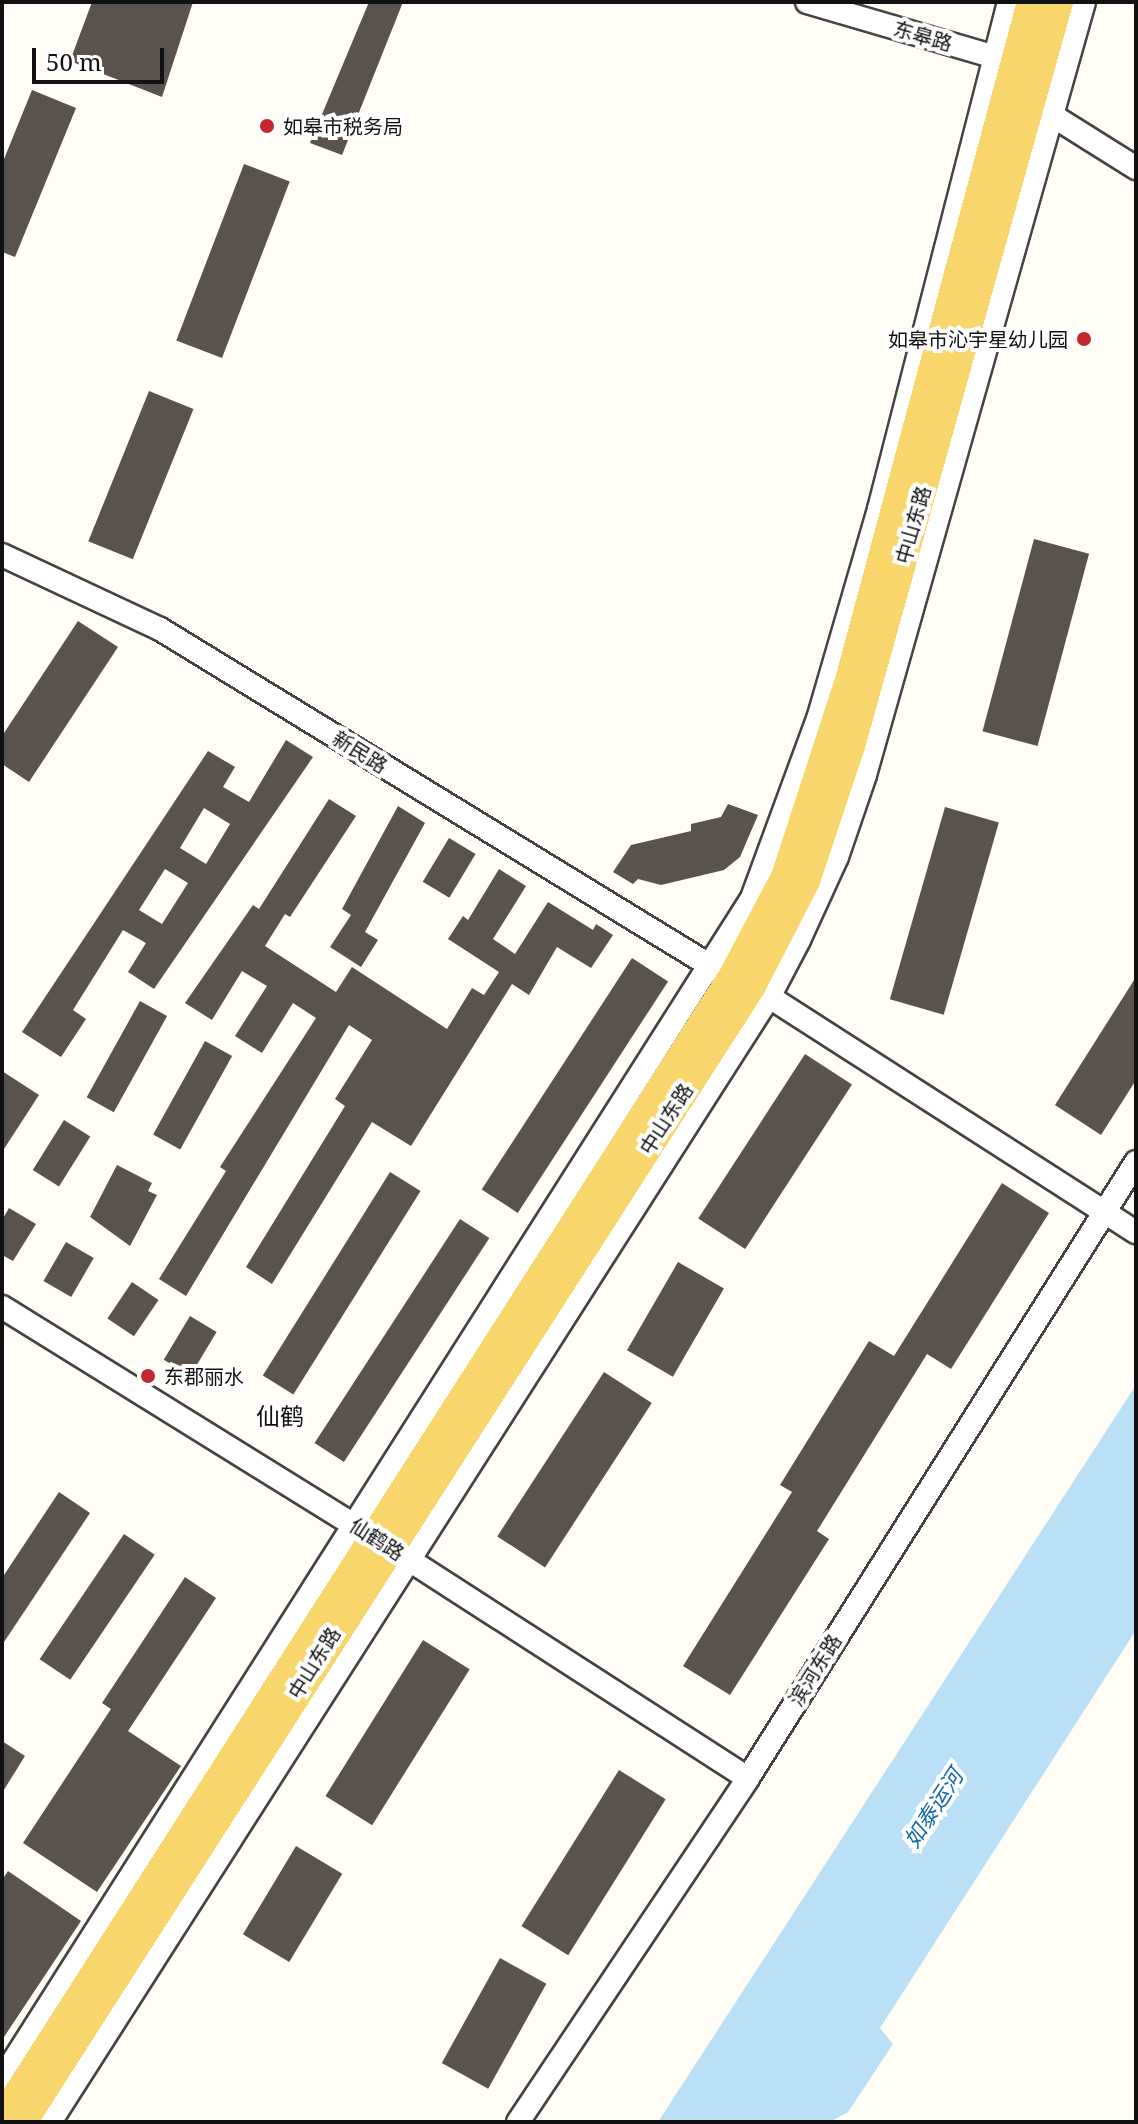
<!DOCTYPE html>
<html>
<head>
<meta charset="utf-8">
<style>
  body { margin:0 }
  #map { position:relative; width:1138px; height:2124px; overflow:hidden; background:#fffdf5; font-family:"Noto Serif","Noto Sans SC",serif }
  div>[style] { position:absolute }
  .water>* { inset:0; background:#b9e0f7 }
  .building>* { inset:0; background:#5a524d; transform-origin:0 0 }
  .roads { filter:drop-shadow(2px 0 #444) drop-shadow(-2px 0 #444) drop-shadow(0 2px #444) drop-shadow(0 -2px #444) }
  .minor>* { height:22px; margin:-11px; padding:0 11px; transform-origin:11px; border-radius:11px; background:#fff }
  .major>* { height:28px; margin:-14px; padding:0 14px; transform-origin:14px; border-radius:14px; background:#f9d66b }
  .dots>* { width:22px; height:22px; translate:-50% -50%; box-sizing:border-box; border:4px solid #fff; border-radius:50% }
  span { translate:-50% -50%; white-space:nowrap; text-align:center; line-height:1.15; -webkit-text-stroke:8px #fff; paint-order:stroke }
  .street-label { font-size:20px; color:#111 }
  .poi-label { font-size:20px; color:#111 }
  .left { translate:0 -50%; text-align:left }
  .right { translate:-100% -50%; text-align:right }
  .water-label { font-size:22px; color:#1768a6; font-style:italic }
  .quarter-label { font-size:24px; color:#111 }
  .frame { position:absolute; inset:0; border:4px solid #111; pointer-events:none }
  .scale { position:absolute; left:32px; top:48px; width:132px; height:36px; box-sizing:border-box; border:4px solid #111; border-top:0; padding-left:10px; font-size:24px; line-height:28px; white-space:nowrap; color:#111; -webkit-text-stroke:6px #fff; paint-order:stroke }
</style>
</head>
<body>
<div id="map">
  <div class="water">
    <div style="clip-path:polygon(1136px 1385px,1136px 1630px,880px 2028px,893px 2044px,848px 2112px,830px 2122px,658px 2122px)"></div>
  </div>
  <div class="building">
    <div style="clip-path:polygon(92px 2px,193px 2px,162px 97px,70px 61px)"></div>
    <div style="clip-path:polygon(369px 2px,403px 2px,342px 155px,310px 143px)"></div>
    <div style="clip-path:polygon(32px 90px,76px 108px,15px 257px,2px 252px,2px 164px)"></div>
    <div style="left:244px;top:164px;width:49px;height:189px;rotate:21deg"></div>
    <div style="left:149px;top:391px;width:48px;height:162px;rotate:22deg"></div>
    <div style="left:1034px;top:539px;width:57px;height:199px;rotate:15deg"></div>
    <div style="clip-path:polygon(78px 621px,118px 647px,29px 782px,2px 764px,2px 736px)"></div>
    <div style="clip-path:polygon(evenodd,286px 740px,313px 757px,154px 989px,128px 972px,146px 943px,123px 930px,73px 1010px,86px 1019px,61px 1057px,22px 1032px,208px 751px,235px 767px,223px 787px,249px 802px,286px 740px,204px 808px,230px 824px,206px 864px,180px 848px,204px 808px,286px 740px,165px 869px,188px 883px,162px 924px,139px 910px,165px 869px)"></div>
    <div style="clip-path:polygon(329px 799px,356px 816px,290px 917px,285px 914px,265px 946px,336px 992px,352px 967px,447px 1029px,472px 988px,484px 995px,499px 972px,448px 939px,463px 916px,468px 920px,499px 869px,526px 886px,493px 939px,515px 954px,548px 902px,593px 930px,596px 924px,613px 935px,591px 968px,557px 947px,529px 995px,512px 984px,411px 1146px,372px 1122px,272px 1284px,246px 1267px,345px 1106px,335px 1099px,372px 1040px,349px 1025px,186px 1296px,159px 1279px,226px 1171px,220px 1167px,316px 1018px,293px 1003px,262px 1053px,235px 1036px,267px 986px,242px 971px,212px 1020px,185px 1003px,253px 905px,259px 909px)"></div>
    <div style="clip-path:polygon(728px 804px,758px 815px,740px 857px,724px 870px,661px 885px,638px 879px,633px 884px,613px 872px,631px 845px,691px 831px,691px 824px,721px 817px)"></div>
    <div style="clip-path:polygon(398px 806px,425px 823px,365px 932px,378px 940px,361px 967px,330px 947px,351px 915px,342px 909px)"></div>
    <div style="left:945px;top:807px;width:56px;height:200px;rotate:16deg"></div>
    <div style="left:449px;top:838px;width:31px;height:51px;rotate:31deg"></div>
    <div style="left:632px;top:958px;width:43px;height:276px;rotate:33deg"></div>
    <div style="clip-path:polygon(1136px 977px,1136px 1080px,1101px 1135px,1055px 1105px)"></div>
    <div style="left:140px;top:1001px;width:31px;height:110px;rotate:29deg"></div>
    <div style="left:205px;top:1041px;width:31px;height:107px;rotate:29deg"></div>
    <div style="left:805px;top:1054px;width:56px;height:196px;rotate:33deg"></div>
    <div style="clip-path:polygon(2px 1071px,39px 1095px,2px 1152px)"></div>
    <div style="left:64px;top:1120px;width:31px;height:59px;rotate:32deg"></div>
    <div style="clip-path:polygon(117px 1165px,152px 1183px,148px 1191px,157px 1195px,130px 1246px,90px 1217px)"></div>
    <div style="left:390px;top:1172px;width:36px;height:240px;rotate:32deg"></div>
    <div style="clip-path:polygon(1002px 1183px,1049px 1213px,951px 1369px,927px 1354px,817px 1531px,829px 1539px,730px 1695px,683px 1666px,792px 1492px,780px 1485px,869px 1341px,894px 1356px)"></div>
    <div style="clip-path:polygon(9px 1208px,36px 1224px,13px 1261px,2px 1255px,2px 1220px)"></div>
    <div style="left:460px;top:1219px;width:35px;height:267px;rotate:33deg"></div>
    <div style="left:66px;top:1242px;width:32px;height:45px;rotate:30deg"></div>
    <div style="left:678px;top:1262px;width:53px;height:102px;rotate:30deg"></div>
    <div style="left:132px;top:1282px;width:32px;height:44px;rotate:34deg"></div>
    <div style="left:190px;top:1316px;width:31px;height:51px;rotate:31deg"></div>
    <div style="left:604px;top:1372px;width:57px;height:196px;rotate:33deg"></div>
    <div style="clip-path:polygon(59px 1492px,90px 1513px,2px 1645px,2px 1578px)"></div>
    <div style="left:124px;top:1534px;width:37px;height:151px;rotate:34deg"></div>
    <div style="clip-path:polygon(185px 1577px,216px 1598px,128px 1731px,181px 1766px,97px 1892px,23px 1843px,111px 1709px,102px 1703px)"></div>
    <div style="left:423px;top:1640px;width:55px;height:184px;rotate:32deg"></div>
    <div style="clip-path:polygon(2px 1741px,25px 1756px,2px 1793px)"></div>
    <div style="left:619px;top:1770px;width:55px;height:184px;rotate:32deg"></div>
    <div style="left:296px;top:1846px;width:54px;height:103px;rotate:31deg"></div>
    <div style="clip-path:polygon(8px 1871px,81px 1921px,2px 2040px,2px 1880px)"></div>
    <div style="left:500px;top:1958px;width:53px;height:120px;rotate:29deg"></div>
  </div>
  <div class="roads">
    <div class="minor">
      <div style="left:807px;top:2px;width:206px;rotate:16.3deg"></div>
      <div style="left:1053px;top:116px;width:98px;rotate:32.1deg"></div>
      <div style="left:2px;top:555px;width:174px;rotate:25.1deg"></div>
      <div style="left:160px;top:629px;width:659px;rotate:31.47deg"></div>
      <div style="left:757px;top:989px;width:450px;rotate:32.7deg"></div>
      <div style="left:2px;top:1307px;width:431px;rotate:31.8deg"></div>
      <div style="left:397px;top:1552px;width:417px;rotate:32.8deg"></div>
      <div style="left:2px;top:2079px;width:1399px;rotate:-57.58deg"></div>
      <div style="left:752px;top:898px;width:191px;rotate:-69.8deg"></div>
      <div style="left:818px;top:719px;width:219px;rotate:-73.8deg"></div>
      <div style="left:879px;top:509px;width:523px;rotate:-75.62deg"></div>
      <div style="left:50px;top:2122px;width:1335px;rotate:-57.42deg"></div>
      <div style="left:769px;top:997px;width:64px;rotate:-62.2deg"></div>
      <div style="left:799px;top:940px;width:91px;rotate:-65.4deg"></div>
      <div style="left:837px;top:857px;width:87px;rotate:-71.1deg"></div>
      <div style="left:865px;top:775px;width:803px;rotate:-74.18deg"></div>
      <div style="left:518px;top:2122px;width:414px;rotate:-56.2deg"></div>
      <div style="left:748px;top:1778px;width:728px;rotate:-57.79deg"></div>
    </div>
    <div class="major">
      <div style="left:2px;top:2118px;width:1355px;rotate:-57.39deg"></div>
      <div style="left:732px;top:977px;width:113px;rotate:-62.1deg"></div>
      <div style="left:785px;top:877px;width:210px;rotate:-72deg"></div>
      <div style="left:850px;top:677px;width:699px;rotate:-74.99deg"></div>
      <div style="left:23px;top:2122px;width:1350px;rotate:-57.31deg"></div>
      <div style="left:752px;top:986px;width:118px;rotate:-62.8deg"></div>
      <div style="left:806px;top:881px;width:142px;rotate:-71.6deg"></div>
      <div style="left:851px;top:746px;width:773px;rotate:-74.38deg"></div>
    </div>
  </div>
  <div class="dots">
    <div style="left:267px;top:126px;background:#c4262e"></div>
    <div style="left:1084px;top:339px;background:#c4262e"></div>
    <div style="left:148px;top:1376px;background:#c4262e"></div>
  </div>
  <div class="street-label">
    <span style="left:923px;top:36px;rotate:16deg">东皋路</span>
    <span style="left:913px;top:525px;rotate:-74deg">中山东路</span>
    <span style="left:360px;top:752px;rotate:32deg">新民路</span>
    <span style="left:666px;top:1119px;rotate:-57deg">中山东路</span>
    <span style="left:377px;top:1539px;rotate:33deg">仙鹤路</span>
    <span style="left:314px;top:1663px;rotate:-58deg">中山东路</span>
    <span style="left:815px;top:1670px;rotate:-58deg">滨河东路</span>
  </div>
  <div class="poi-label">
    <span class="left" style="left:283px;top:126px">如皋市税务局</span>
    <span class="right" style="left:1068px;top:339px">如皋市沁宇星幼儿园</span>
    <span class="left" style="left:164px;top:1376px">东郡丽水</span>
  </div>
  <div class="water-label">
    <span style="left:933px;top:1808px;rotate:-57deg">如泰运河</span>
  </div>
  <div class="quarter-label">
    <span style="left:280px;top:1416px">仙鹤</span>
  </div>
  <div class="frame"></div>
  <div class="scale">50 m</div>
</div>
</body>
</html>
